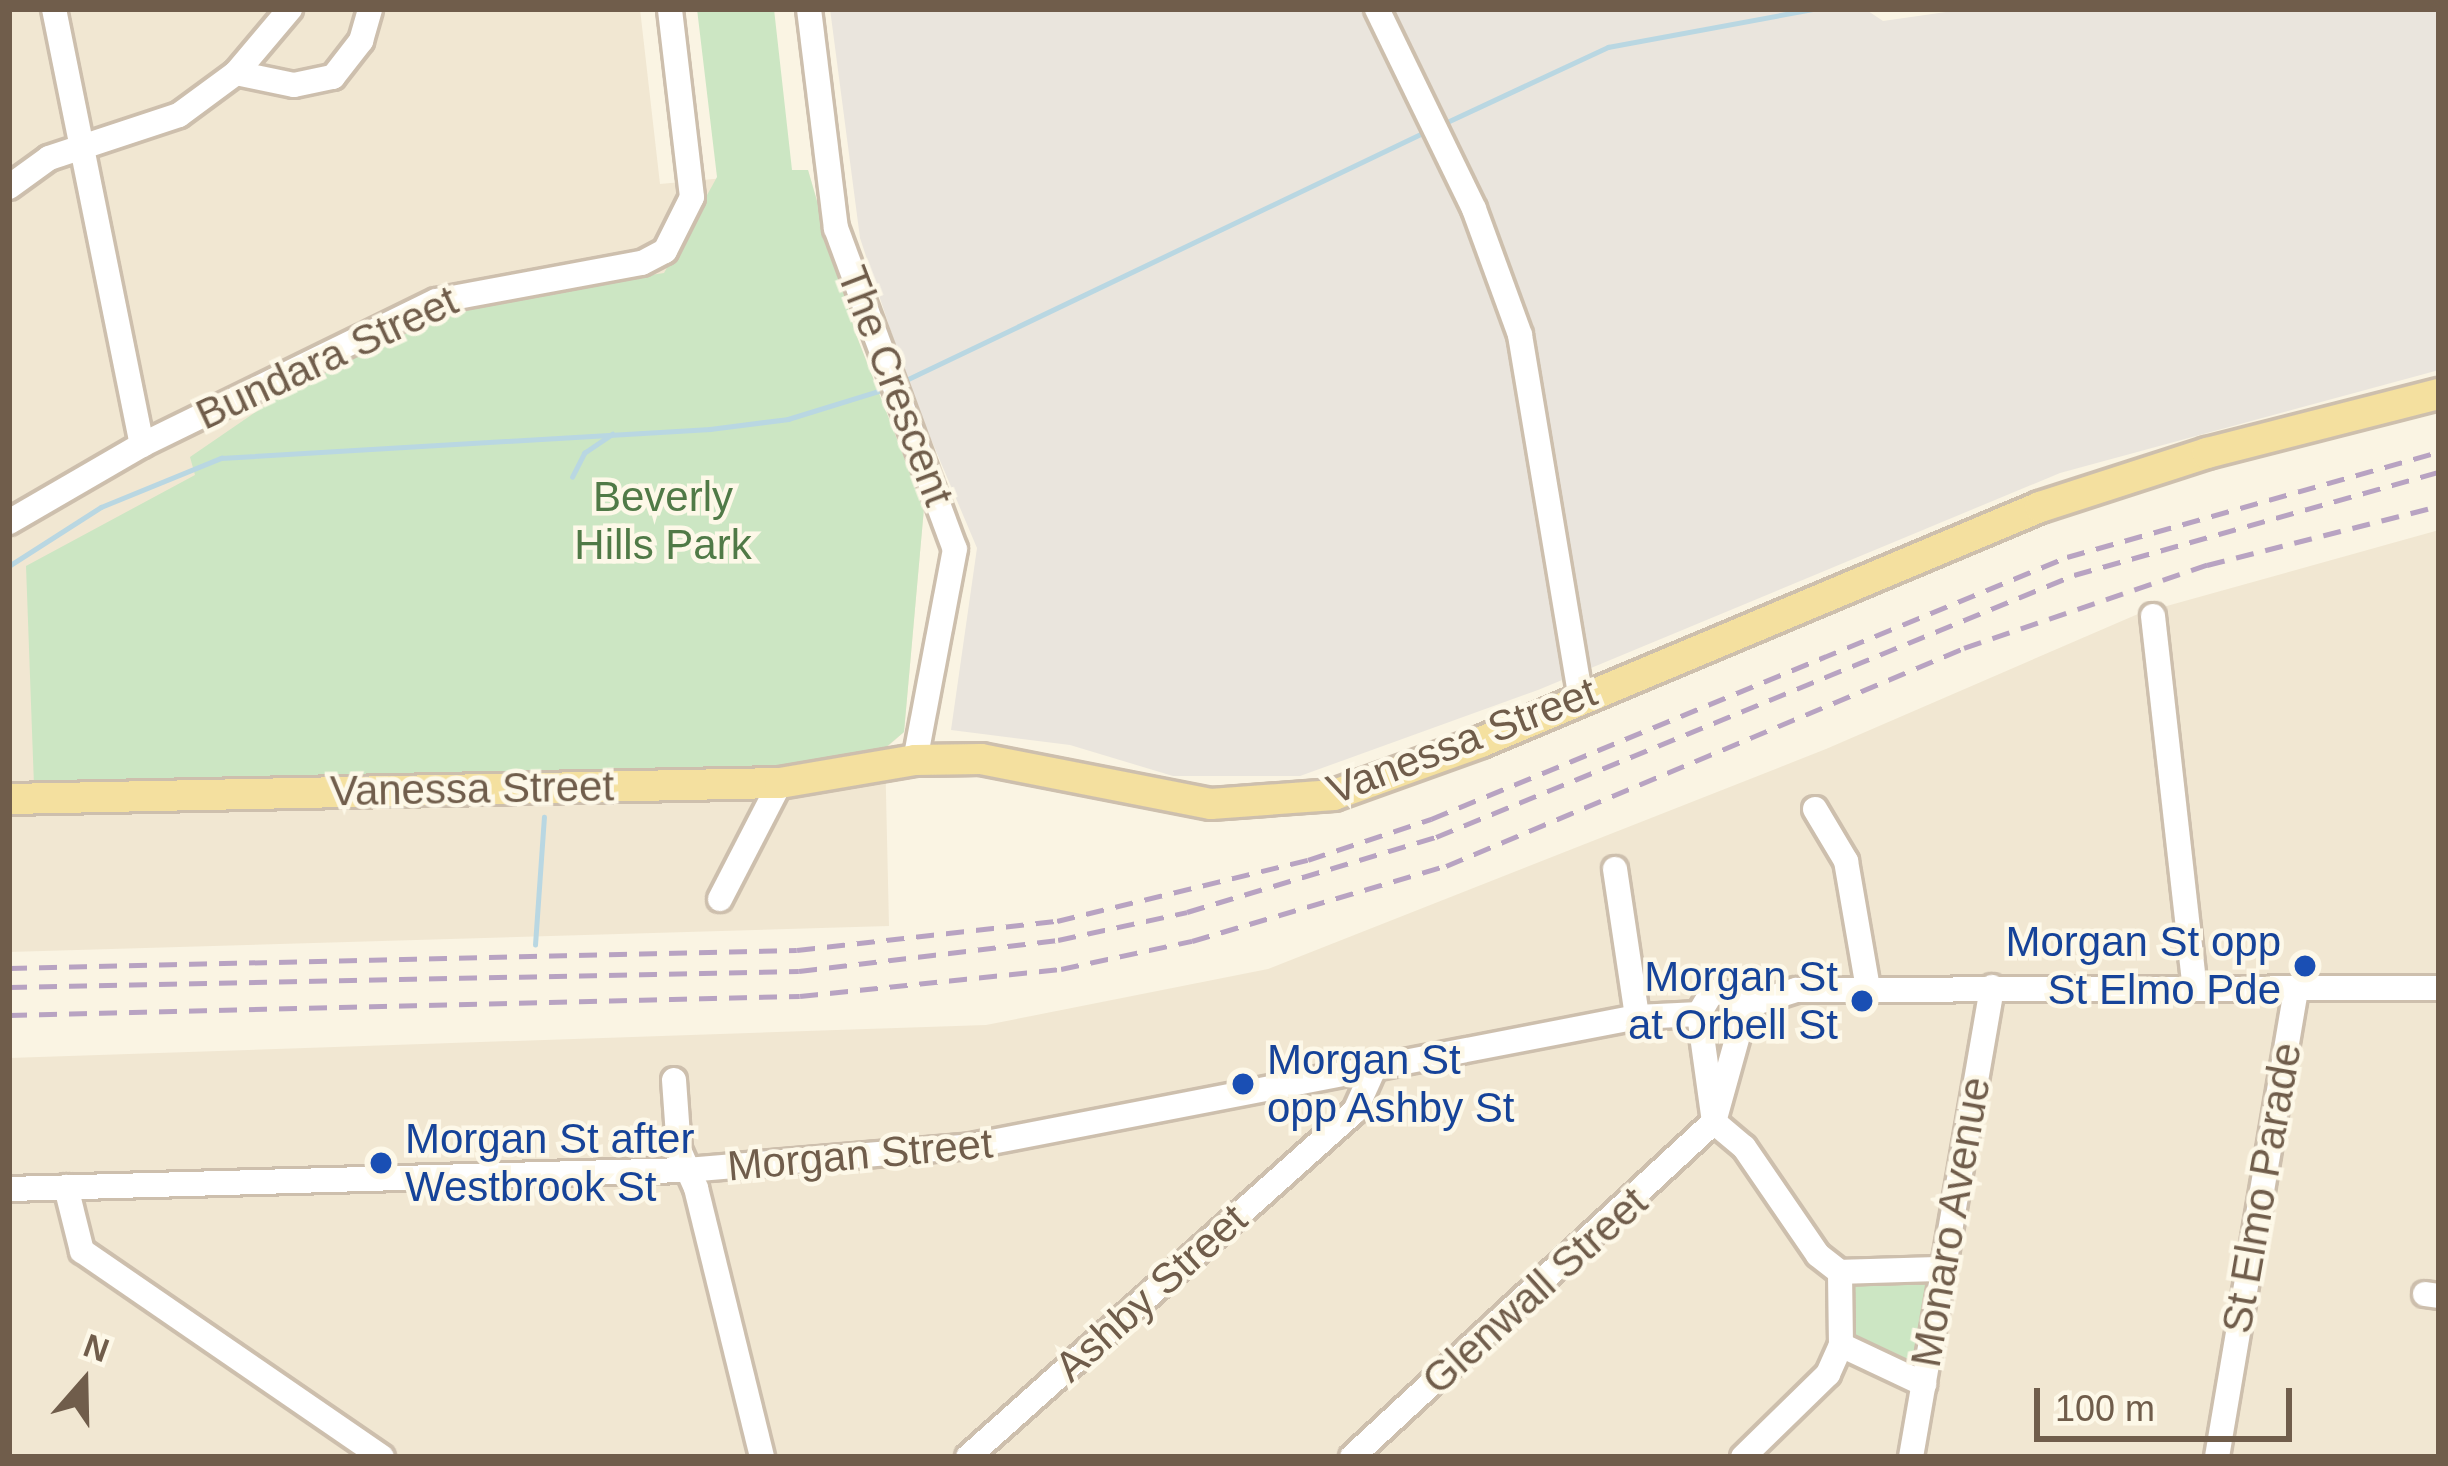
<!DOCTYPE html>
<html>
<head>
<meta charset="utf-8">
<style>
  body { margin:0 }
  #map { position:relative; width:2448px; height:1466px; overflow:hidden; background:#faf4e3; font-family:Helvetica,sans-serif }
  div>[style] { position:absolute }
  .residential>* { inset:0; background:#f1e7d2 }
  .industrial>* { inset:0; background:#eae5dd }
  .green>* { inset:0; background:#cce6c3 }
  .stream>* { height:4.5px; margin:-2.25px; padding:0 2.25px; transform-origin:2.25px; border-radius:2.25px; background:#b9d7e2 }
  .roads { filter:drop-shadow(3px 0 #cdbfad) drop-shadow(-3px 0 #cdbfad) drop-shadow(0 3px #cdbfad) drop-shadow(0 -3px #cdbfad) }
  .minor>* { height:24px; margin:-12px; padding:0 12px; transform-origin:12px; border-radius:12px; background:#fff }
  .major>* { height:30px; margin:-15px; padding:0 15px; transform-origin:15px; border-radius:15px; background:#f4e09f }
  .rail>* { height:4.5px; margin-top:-2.25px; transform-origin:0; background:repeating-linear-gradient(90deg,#b8a3c2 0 18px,transparent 0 30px) }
  .dots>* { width:33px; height:33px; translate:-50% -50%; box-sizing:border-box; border:6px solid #fdf8e8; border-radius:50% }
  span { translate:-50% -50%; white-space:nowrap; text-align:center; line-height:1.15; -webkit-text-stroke:9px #fdf8e8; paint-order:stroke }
  .street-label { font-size:42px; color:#705d4b }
  .park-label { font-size:42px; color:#507a47 }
  .transit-label { font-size:42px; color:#164399 }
  .right { translate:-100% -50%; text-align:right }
  .left { translate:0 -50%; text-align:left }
  .frame { position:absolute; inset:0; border:12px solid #705d4b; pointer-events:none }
  .north { position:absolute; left:24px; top:1322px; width:120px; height:120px; -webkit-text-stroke:9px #fdf8e8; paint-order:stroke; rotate:20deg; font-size:33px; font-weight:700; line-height:48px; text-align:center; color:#705d4b }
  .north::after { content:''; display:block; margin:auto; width:42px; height:54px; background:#705d4b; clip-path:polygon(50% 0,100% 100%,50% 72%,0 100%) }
  .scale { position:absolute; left:2034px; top:1388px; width:258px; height:54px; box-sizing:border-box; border:6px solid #705d4b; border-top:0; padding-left:15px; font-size:36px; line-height:42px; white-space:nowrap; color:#705d4b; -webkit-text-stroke:9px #fdf8e8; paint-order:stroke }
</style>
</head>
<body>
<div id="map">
  <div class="residential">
    <div style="clip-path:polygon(9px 9px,640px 9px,660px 184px,808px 170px,855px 332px,924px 508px,904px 732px,885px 749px,889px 926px,9px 952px)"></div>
    <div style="clip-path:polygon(2439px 530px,2439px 1457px,9px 1457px,9px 1058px,986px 1025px,1268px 969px,1826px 749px,2138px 614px)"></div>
  </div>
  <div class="industrial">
    <div style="clip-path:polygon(830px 9px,1865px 9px,1883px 21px,1967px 9px,2439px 9px,2439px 370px,2060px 473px,1538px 690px,1300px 776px,1173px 776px,1070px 745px,951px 730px,977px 548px,911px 392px,860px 238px)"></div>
  </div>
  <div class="green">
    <div style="clip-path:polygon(697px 9px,774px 9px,792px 170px,808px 170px,855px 332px,924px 508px,904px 732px,885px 748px,778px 766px,34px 786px,26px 566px,195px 475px,190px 457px,301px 381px,476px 301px,664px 273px,717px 177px)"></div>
    <div style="clip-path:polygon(1929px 1279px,1921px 1374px,1851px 1344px,1853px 1281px)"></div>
  </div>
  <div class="stream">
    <div style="left:1445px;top:123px;width:180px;rotate:-25deg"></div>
    <div style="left:1608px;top:47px;width:209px;rotate:-10.5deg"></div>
    <div style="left:904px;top:381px;width:582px;rotate:-25.55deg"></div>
    <div style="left:572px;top:477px;width:27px;rotate:-63deg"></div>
    <div style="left:584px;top:453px;width:34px;rotate:-34deg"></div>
    <div style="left:9px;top:566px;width:109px;rotate:-32.7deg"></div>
    <div style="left:101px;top:507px;width:130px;rotate:-22.2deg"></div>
    <div style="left:221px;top:458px;width:490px;rotate:-3.4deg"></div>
    <div style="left:710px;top:429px;width:79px;rotate:-7.3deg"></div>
    <div style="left:788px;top:419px;width:105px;rotate:-17.2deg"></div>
    <div style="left:535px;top:945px;width:128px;rotate:-86deg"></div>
  </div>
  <div class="roads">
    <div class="minor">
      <div style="left:54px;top:9px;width:445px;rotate:78.6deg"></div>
      <div style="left:809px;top:9px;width:221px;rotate:83deg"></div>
      <div style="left:836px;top:228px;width:342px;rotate:69.7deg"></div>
      <div style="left:955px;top:549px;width:215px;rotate:100.7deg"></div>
      <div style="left:1377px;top:9px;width:222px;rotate:64.1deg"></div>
      <div style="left:1474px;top:209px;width:134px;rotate:69.9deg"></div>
      <div style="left:1520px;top:335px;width:368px;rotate:80.5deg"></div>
      <div style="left:236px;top:73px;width:59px;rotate:11.7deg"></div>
      <div style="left:294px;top:85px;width:40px;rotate:-12deg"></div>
      <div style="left:333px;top:77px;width:46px;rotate:-52.1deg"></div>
      <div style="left:361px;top:41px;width:33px;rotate:-74deg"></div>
      <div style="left:9px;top:187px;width:49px;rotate:-35.9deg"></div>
      <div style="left:49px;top:158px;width:137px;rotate:-18.3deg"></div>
      <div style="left:179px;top:115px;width:71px;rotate:-36.4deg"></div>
      <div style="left:236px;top:73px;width:84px;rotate:-49.8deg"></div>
      <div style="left:9px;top:522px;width:154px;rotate:-30.1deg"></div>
      <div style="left:142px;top:445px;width:327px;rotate:-26.1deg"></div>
      <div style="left:436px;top:301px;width:209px;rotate:-10.5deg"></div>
      <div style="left:642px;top:263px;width:26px;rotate:-28deg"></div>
      <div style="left:665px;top:251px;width:60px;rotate:-63.4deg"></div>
      <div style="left:692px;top:197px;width:189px;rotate:-96.7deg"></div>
      <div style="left:2153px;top:616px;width:374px;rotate:83.6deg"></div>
      <div style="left:1815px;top:809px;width:61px;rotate:59.2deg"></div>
      <div style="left:1846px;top:861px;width:130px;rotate:80.2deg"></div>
      <div style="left:1615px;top:869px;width:150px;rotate:81.5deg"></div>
      <div style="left:720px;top:899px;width:131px;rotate:-62.7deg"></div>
      <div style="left:1743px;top:1007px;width:56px;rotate:-17.8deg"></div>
      <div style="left:1796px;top:990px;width:643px;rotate:-0.18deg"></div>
      <div style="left:674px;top:1080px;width:70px;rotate:85.9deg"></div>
      <div style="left:679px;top:1150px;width:42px;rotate:65.9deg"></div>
      <div style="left:696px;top:1188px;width:277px;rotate:76.2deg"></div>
      <div style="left:66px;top:1187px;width:66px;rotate:76deg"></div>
      <div style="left:82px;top:1251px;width:364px;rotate:34.5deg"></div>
      <div style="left:9px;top:1189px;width:678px;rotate:-1.61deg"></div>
      <div style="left:687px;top:1170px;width:285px;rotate:-4.8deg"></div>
      <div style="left:971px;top:1146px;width:678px;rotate:-10.96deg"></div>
      <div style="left:1637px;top:1017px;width:62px;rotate:-2.8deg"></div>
      <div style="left:2425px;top:1294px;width:14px;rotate:8deg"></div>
      <div style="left:1841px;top:1345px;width:92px;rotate:25.2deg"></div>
      <div style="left:968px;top:1457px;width:519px;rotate:-41.8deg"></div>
      <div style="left:1355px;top:1111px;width:44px;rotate:-65.8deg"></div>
      <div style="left:1352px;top:1457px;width:493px;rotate:-42.8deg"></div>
      <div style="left:1714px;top:1122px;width:112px;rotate:-74.5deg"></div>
      <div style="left:1744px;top:1014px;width:22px;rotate:-114deg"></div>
      <div style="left:1735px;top:994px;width:23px;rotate:-175deg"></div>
      <div style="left:1712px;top:992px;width:26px;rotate:121deg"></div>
      <div style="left:1699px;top:1014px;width:109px;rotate:82.1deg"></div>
      <div style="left:1714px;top:1122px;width:39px;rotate:40deg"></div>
      <div style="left:1744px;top:1147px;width:131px;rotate:55.6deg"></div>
      <div style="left:1818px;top:1255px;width:28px;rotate:38deg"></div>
      <div style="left:1840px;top:1272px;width:103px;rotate:-1.7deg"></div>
      <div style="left:1743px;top:1457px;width:119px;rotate:-44.3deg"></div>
      <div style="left:1828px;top:1374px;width:32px;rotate:-66deg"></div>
      <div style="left:1841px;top:1345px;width:73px;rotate:-90.8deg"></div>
      <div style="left:1911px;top:1457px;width:477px;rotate:-80.2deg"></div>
      <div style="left:2217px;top:1457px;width:474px;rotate:-80.4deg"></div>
    </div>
    <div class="major">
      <div style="left:9px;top:799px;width:771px;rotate:-1.19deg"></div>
      <div style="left:780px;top:783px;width:137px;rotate:-9.7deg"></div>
      <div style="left:915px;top:760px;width:66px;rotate:-0.9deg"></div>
      <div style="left:981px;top:759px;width:234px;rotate:11.1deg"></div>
      <div style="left:1211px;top:804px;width:123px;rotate:-4.2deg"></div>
      <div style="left:1334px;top:795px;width:156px;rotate:-19.8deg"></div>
      <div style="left:1481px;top:742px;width:606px;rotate:-22.8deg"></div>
      <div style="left:2040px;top:507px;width:176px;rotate:-17.9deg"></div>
      <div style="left:2207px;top:453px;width:239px;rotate:-14.3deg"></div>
    </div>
  </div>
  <div class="rail">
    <div style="left:9px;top:968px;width:788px;rotate:-1.31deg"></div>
    <div style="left:797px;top:950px;width:262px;rotate:-6.4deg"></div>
    <div style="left:1057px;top:921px;width:258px;rotate:-13.7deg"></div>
    <div style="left:1308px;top:860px;width:130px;rotate:-18.4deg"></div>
    <div style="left:1431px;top:819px;width:688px;rotate:-22.39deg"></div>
    <div style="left:2067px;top:557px;width:387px;rotate:-15.8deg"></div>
    <div style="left:9px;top:987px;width:790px;rotate:-1.16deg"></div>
    <div style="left:799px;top:971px;width:261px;rotate:-6.8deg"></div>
    <div style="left:1058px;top:940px;width:132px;rotate:-12.2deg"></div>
    <div style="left:1187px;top:912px;width:260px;rotate:-16.8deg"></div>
    <div style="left:1436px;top:837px;width:690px;rotate:-22.33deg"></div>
    <div style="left:2074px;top:575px;width:379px;rotate:-15.8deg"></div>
    <div style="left:9px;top:1015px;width:791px;rotate:-1.38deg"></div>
    <div style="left:800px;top:996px;width:262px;rotate:-5.9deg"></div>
    <div style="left:1061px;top:969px;width:134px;rotate:-12.1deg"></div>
    <div style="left:1192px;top:941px;width:265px;rotate:-16.5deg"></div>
    <div style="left:1446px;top:866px;width:562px;rotate:-22.82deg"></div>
    <div style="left:1964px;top:648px;width:257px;rotate:-18.9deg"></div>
    <div style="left:2207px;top:565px;width:239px;rotate:-14.3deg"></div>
  </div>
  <div class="dots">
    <div style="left:2305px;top:966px;background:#1a4fb4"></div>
    <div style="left:1862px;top:1001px;background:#1a4fb4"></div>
    <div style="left:1243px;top:1084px;background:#1a4fb4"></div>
    <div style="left:381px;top:1163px;background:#1a4fb4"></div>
  </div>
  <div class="street-label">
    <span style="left:327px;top:358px;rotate:-25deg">Bundara Street</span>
    <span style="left:895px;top:386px;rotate:69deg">The Crescent</span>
    <span style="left:1462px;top:741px;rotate:-21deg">Vanessa Street</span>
    <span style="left:472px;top:789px;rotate:-1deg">Vanessa Street</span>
    <span style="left:860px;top:1155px;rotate:-5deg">Morgan Street</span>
    <span style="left:2262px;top:1188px;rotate:-80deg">St Elmo Parade</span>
    <span style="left:1951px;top:1222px;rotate:-80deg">Monaro Avenue</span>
    <span style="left:1535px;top:1291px;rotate:-42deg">Glenwall Street</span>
    <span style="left:1151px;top:1293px;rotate:-42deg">Ashby Street</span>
  </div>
  <div class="park-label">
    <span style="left:663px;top:521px">Beverly<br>Hills Park</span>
  </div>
  <div class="transit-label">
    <span class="right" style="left:2281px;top:966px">Morgan St opp<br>St Elmo Pde</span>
    <span class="right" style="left:1838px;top:1001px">Morgan St<br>at Orbell St</span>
    <span class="left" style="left:1267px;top:1084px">Morgan St<br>opp Ashby St</span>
    <span class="left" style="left:405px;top:1163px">Morgan St after<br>Westbrook St</span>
  </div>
  <div class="frame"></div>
  <div class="north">N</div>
  <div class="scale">100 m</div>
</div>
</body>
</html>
